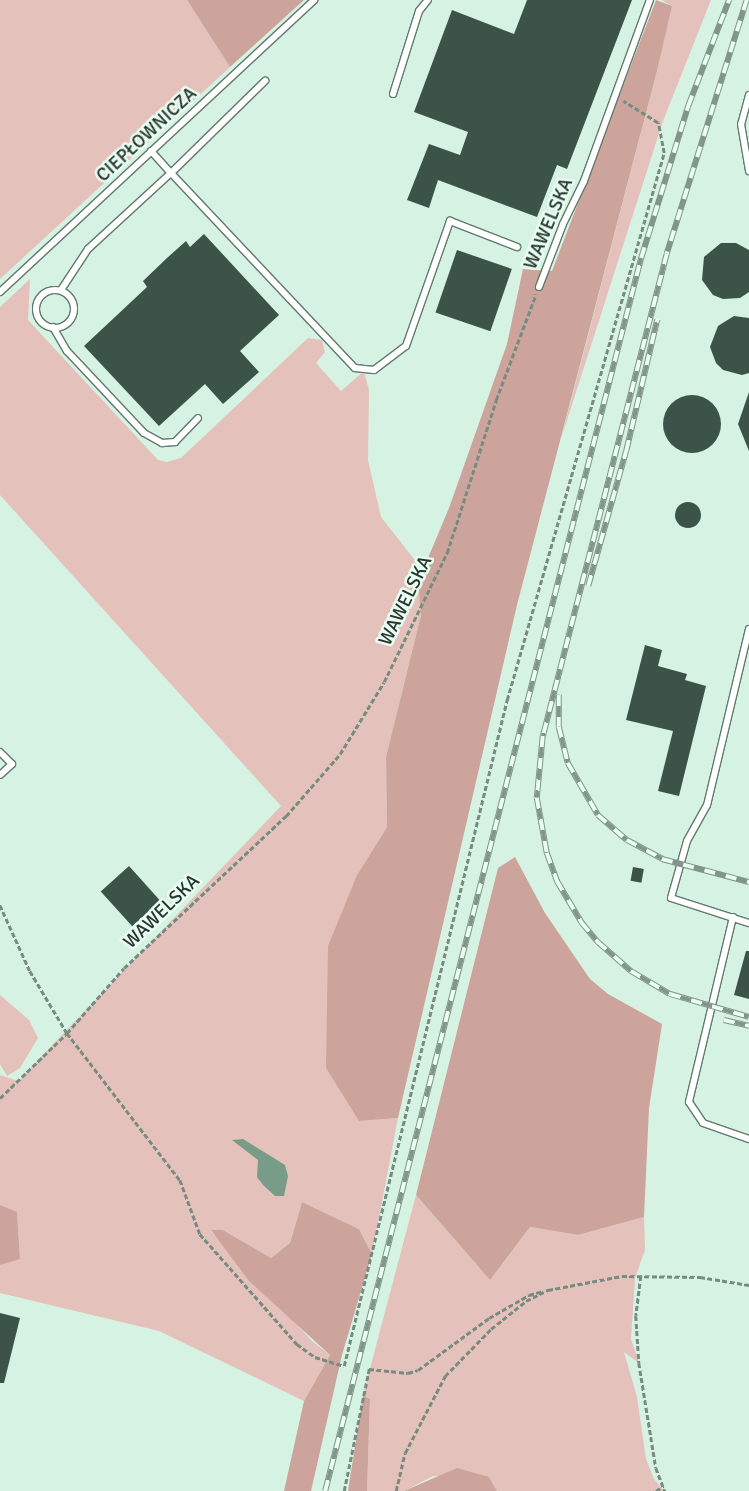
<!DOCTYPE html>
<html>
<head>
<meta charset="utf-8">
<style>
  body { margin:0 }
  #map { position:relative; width:749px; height:1491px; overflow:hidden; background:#d6f2e2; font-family:Signika,sans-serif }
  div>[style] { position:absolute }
  .green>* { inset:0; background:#e5c1bb }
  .forest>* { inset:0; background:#cca49c }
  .water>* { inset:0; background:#789c88 }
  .building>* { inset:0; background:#3b5447; transform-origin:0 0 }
  .round { border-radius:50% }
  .path>* { height:2.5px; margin-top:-1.25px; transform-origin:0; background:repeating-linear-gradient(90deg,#788b80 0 5px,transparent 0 7.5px) }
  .roads { filter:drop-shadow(1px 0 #617a6c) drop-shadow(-1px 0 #617a6c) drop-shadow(0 1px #617a6c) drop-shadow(0 -1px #617a6c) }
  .lane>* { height:6px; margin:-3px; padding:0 3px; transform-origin:3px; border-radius:3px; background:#fff }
  .lane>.ring { margin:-3px; padding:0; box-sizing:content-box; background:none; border:6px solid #fff; border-radius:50% }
  .rail>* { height:5.5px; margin-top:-2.75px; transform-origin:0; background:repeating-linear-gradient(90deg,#e7fef1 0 11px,#81958a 0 22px); box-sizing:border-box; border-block:1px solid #81958a }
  span { translate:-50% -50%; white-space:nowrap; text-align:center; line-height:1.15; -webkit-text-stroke:5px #e7fef1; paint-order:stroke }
  .street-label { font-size:19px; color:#29342e }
</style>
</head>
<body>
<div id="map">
  <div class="green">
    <div style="clip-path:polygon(0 0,187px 0,230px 67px,0 279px)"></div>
    <div style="clip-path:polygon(662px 0,711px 0,663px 121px,561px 439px,657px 71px,671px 6px)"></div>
    <div style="clip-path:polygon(30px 279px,28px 320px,158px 460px,167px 462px,181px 458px,308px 338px,322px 340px,325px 352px,316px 363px,341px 391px,364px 371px,369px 390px,368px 460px,381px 517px,417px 563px,421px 615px,386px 757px,387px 827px,357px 875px,359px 1121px,398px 1118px,372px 1254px,359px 1229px,302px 1202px,290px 1243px,271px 1258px,223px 1230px,211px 1231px,312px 1341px,330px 1355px,304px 1401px,159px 1331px,0 1293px,0 1265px,20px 1258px,17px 1213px,0 1205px,0 1075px,18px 1081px,281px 806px,0 495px,0 307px)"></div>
    <div style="clip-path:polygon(0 995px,29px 1020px,38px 1038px,20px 1068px,7px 1076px,0 1064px)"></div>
    <div style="clip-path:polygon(416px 1195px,490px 1280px,530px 1227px,578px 1235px,644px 1217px,645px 1250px,635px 1278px,631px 1339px,639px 1363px,624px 1352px,637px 1397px,646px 1459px,654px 1479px,664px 1491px,497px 1491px,489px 1477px,433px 1476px,404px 1491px,367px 1491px,370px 1399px,363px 1395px)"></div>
  </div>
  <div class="forest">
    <div style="clip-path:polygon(187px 0,304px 0,230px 67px)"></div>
    <div style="clip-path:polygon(656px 0,672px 6px,657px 71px,517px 605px,398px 1118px,359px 1121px,326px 1068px,328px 946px,357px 875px,387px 827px,386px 757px,421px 615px,418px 582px,449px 508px,507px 344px,523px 269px,552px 271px)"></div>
    <div style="clip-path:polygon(515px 857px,545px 913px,590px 979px,608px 994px,662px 1024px,649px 1108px,644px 1217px,578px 1235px,530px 1227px,490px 1280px,416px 1195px,498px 868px)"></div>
    <div style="clip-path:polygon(302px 1202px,359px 1229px,372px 1254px,342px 1355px,311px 1491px,284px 1491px,304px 1401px,330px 1355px,249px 1281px,211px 1230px,223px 1230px,271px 1258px,290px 1243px)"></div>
    <div style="clip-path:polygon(0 1205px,17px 1212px,20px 1259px,0 1265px)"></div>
    <div style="clip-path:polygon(363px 1395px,370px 1399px,367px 1491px,348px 1491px)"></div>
    <div style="clip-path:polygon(457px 1468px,489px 1477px,497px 1491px,404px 1491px)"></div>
  </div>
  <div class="water">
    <div style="clip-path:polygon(243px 1139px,285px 1165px,288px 1176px,284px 1196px,275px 1196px,263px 1185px,257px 1177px,258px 1160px,232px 1140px)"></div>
  </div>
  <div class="building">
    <div style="clip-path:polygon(527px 0,632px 0,567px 169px,557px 165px,537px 217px,438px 180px,429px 208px,407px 200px,429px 144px,460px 155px,468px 132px,414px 112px,452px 10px,514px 34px)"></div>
    <div style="clip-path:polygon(204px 234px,279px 315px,240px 351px,259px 372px,223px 404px,205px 384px,159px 426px,84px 346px,147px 287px,143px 281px,167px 258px,186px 241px,190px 247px)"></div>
    <div style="clip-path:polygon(721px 243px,736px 243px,749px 250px,749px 292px,740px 298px,723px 299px,713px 295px,702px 280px,704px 257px)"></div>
    <div style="left:457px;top:250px;width:58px;height:66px;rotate:19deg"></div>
    <div style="clip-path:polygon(734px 316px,749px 318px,749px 373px,742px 375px,723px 370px,716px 363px,710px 347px,718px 326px)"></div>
    <div style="clip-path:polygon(749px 392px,749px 451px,738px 424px)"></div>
    <div class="round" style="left:663px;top:395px;width:58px;height:58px"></div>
    <div class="round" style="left:675px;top:502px;width:26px;height:26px"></div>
    <div style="clip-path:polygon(645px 645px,662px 650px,658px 666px,687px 674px,685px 680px,706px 686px,679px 796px,658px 791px,673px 731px,626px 720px)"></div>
    <div style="left:129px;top:866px;width:47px;height:38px;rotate:48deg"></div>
    <div style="left:633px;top:867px;width:11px;height:14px;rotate:10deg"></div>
    <div style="clip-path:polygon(746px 951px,749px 951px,749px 999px,734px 995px)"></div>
    <div style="clip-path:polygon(0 1313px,20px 1318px,4px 1383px,0 1383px)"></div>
  </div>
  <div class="path">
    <div style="left:0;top:905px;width:72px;rotate:65.6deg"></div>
    <div style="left:30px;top:971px;width:72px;rotate:59.2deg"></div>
    <div style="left:67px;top:1033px;width:185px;rotate:52.5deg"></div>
    <div style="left:180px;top:1180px;width:58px;rotate:69.7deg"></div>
    <div style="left:200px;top:1234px;width:147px;rotate:48.6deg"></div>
    <div style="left:297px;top:1344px;width:22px;rotate:36deg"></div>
    <div style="left:315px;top:1357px;width:30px;rotate:17deg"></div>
    <div style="left:344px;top:1366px;width:686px;rotate:-76.25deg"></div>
    <div style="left:507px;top:700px;width:569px;rotate:-73.99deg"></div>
    <div style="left:664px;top:153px;width:31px;rotate:-101deg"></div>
    <div style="left:658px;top:123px;width:41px;rotate:-147.8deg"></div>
    <div style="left:0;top:1098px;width:93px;rotate:-44.1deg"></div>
    <div style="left:67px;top:1033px;width:86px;rotate:-48.8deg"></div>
    <div style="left:124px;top:968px;width:222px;rotate:-43.2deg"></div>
    <div style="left:286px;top:816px;width:82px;rotate:-48.9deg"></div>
    <div style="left:340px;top:754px;width:84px;rotate:-58.6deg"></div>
    <div style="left:384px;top:682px;width:144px;rotate:-64deg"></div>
    <div style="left:447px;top:553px;width:161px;rotate:-72.2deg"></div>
    <div style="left:496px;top:400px;width:113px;rotate:-69.3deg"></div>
    <div style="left:641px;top:1276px;width:40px;rotate:97.1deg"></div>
    <div style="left:636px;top:1316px;width:47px;rotate:86.3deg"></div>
    <div style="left:639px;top:1363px;width:106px;rotate:80.8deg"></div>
    <div style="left:656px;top:1468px;width:25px;rotate:69deg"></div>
    <div style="left:344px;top:1491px;width:125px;rotate:-78.4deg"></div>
    <div style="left:369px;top:1369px;width:39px;rotate:6deg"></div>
    <div style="left:408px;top:1373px;width:10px;rotate:-17deg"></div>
    <div style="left:418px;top:1370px;width:88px;rotate:-36.2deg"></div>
    <div style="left:489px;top:1318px;width:46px;rotate:-29.9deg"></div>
    <div style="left:529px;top:1295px;width:15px;rotate:-16deg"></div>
    <div style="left:396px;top:1491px;width:39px;rotate:-77deg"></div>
    <div style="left:405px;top:1453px;width:87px;rotate:-62.5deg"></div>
    <div style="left:445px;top:1376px;width:66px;rotate:-45.6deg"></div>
    <div style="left:491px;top:1329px;width:45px;rotate:-38.7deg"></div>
    <div style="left:526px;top:1301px;width:25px;rotate:-27deg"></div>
    <div style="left:548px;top:1290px;width:75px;rotate:-10.7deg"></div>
    <div style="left:622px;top:1276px;width:78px;rotate:0.7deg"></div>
    <div style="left:700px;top:1277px;width:50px;rotate:9.3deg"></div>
    <div style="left:656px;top:1491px;width:9px;rotate:-36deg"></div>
  </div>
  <div class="roads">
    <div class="lane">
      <div style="left:393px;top:94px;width:87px;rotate:-72.6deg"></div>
      <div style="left:419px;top:11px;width:14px;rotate:-51deg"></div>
      <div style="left:749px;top:95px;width:30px;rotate:105deg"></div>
      <div style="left:741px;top:124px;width:48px;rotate:80.3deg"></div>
      <div style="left:151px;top:151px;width:30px;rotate:48deg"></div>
      <div style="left:171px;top:173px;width:132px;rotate:-44.4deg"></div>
      <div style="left:539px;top:287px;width:67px;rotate:-69.1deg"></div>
      <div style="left:563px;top:224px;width:48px;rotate:-64deg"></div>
      <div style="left:584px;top:181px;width:193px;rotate:-70deg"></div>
      <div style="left:61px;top:290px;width:49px;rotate:-56.6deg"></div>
      <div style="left:88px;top:249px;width:113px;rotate:-42.5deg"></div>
      <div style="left:171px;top:173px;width:268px;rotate:46.7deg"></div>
      <div style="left:355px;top:368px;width:19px;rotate:6deg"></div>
      <div style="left:374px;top:370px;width:40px;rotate:-37deg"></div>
      <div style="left:406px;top:346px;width:133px;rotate:-70.6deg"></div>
      <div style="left:450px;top:221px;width:72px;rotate:21.2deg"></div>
      <div class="ring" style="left:36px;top:290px;width:32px;height:32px"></div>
      <div style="left:0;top:292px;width:429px;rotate:-42.9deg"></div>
      <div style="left:53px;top:327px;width:28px;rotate:60deg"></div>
      <div style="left:67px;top:351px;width:112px;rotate:46.8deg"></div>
      <div style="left:144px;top:433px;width:21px;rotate:29deg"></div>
      <div style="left:162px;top:443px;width:13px;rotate:-4deg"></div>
      <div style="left:175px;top:442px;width:33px;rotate:-46deg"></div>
      <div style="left:749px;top:629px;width:181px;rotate:103.4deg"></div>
      <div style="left:707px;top:805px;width:41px;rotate:119.1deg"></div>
      <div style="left:687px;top:841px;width:59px;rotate:105.7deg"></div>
      <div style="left:671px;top:898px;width:82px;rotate:17.8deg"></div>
      <div style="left:0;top:752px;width:17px;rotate:45deg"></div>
      <div style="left:12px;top:764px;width:16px;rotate:137deg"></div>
      <div style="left:733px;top:917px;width:190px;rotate:103.4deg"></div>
      <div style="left:689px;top:1102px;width:25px;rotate:56deg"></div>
      <div style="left:703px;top:1123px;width:49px;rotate:19.2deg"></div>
    </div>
  </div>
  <div class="rail">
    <div style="left:747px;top:0;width:266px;rotate:107.5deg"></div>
    <div style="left:667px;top:254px;width:498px;rotate:104.4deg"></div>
    <div style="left:543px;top:736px;width:62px;rotate:95.5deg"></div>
    <div style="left:537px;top:798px;width:56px;rotate:79.7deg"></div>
    <div style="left:547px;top:853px;width:30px;rotate:70deg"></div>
    <div style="left:557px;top:881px;width:49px;rotate:59.2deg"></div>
    <div style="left:582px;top:923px;width:25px;rotate:50deg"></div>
    <div style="left:598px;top:942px;width:44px;rotate:41.3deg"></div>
    <div style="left:631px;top:971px;width:45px;rotate:30.5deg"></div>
    <div style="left:670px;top:994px;width:82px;rotate:16.2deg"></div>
    <div style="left:588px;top:586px;width:140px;rotate:-74.3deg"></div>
    <div style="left:626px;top:451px;width:135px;rotate:-76.7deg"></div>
    <div style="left:559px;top:695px;width:32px;rotate:90deg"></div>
    <div style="left:559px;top:727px;width:37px;rotate:76deg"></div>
    <div style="left:568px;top:763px;width:60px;rotate:60deg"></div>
    <div style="left:598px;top:815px;width:38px;rotate:41deg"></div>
    <div style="left:627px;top:840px;width:40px;rotate:28deg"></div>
    <div style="left:662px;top:859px;width:90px;rotate:14.8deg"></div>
    <div style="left:724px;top:1020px;width:26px;rotate:13deg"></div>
    <div style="left:325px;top:1491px;width:1273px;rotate:-75.63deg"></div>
    <div style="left:641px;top:258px;width:159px;rotate:-72.8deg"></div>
    <div style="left:688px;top:106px;width:114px;rotate:-68.9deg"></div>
  </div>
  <div class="street-label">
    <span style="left:147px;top:135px;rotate:-43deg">CIEPŁOWNICZA</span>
    <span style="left:549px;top:224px;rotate:-67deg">WAWELSKA</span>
    <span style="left:406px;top:601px;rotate:-64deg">WAWELSKA</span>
    <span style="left:162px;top:912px;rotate:-44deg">WAWELSKA</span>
  </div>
</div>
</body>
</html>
